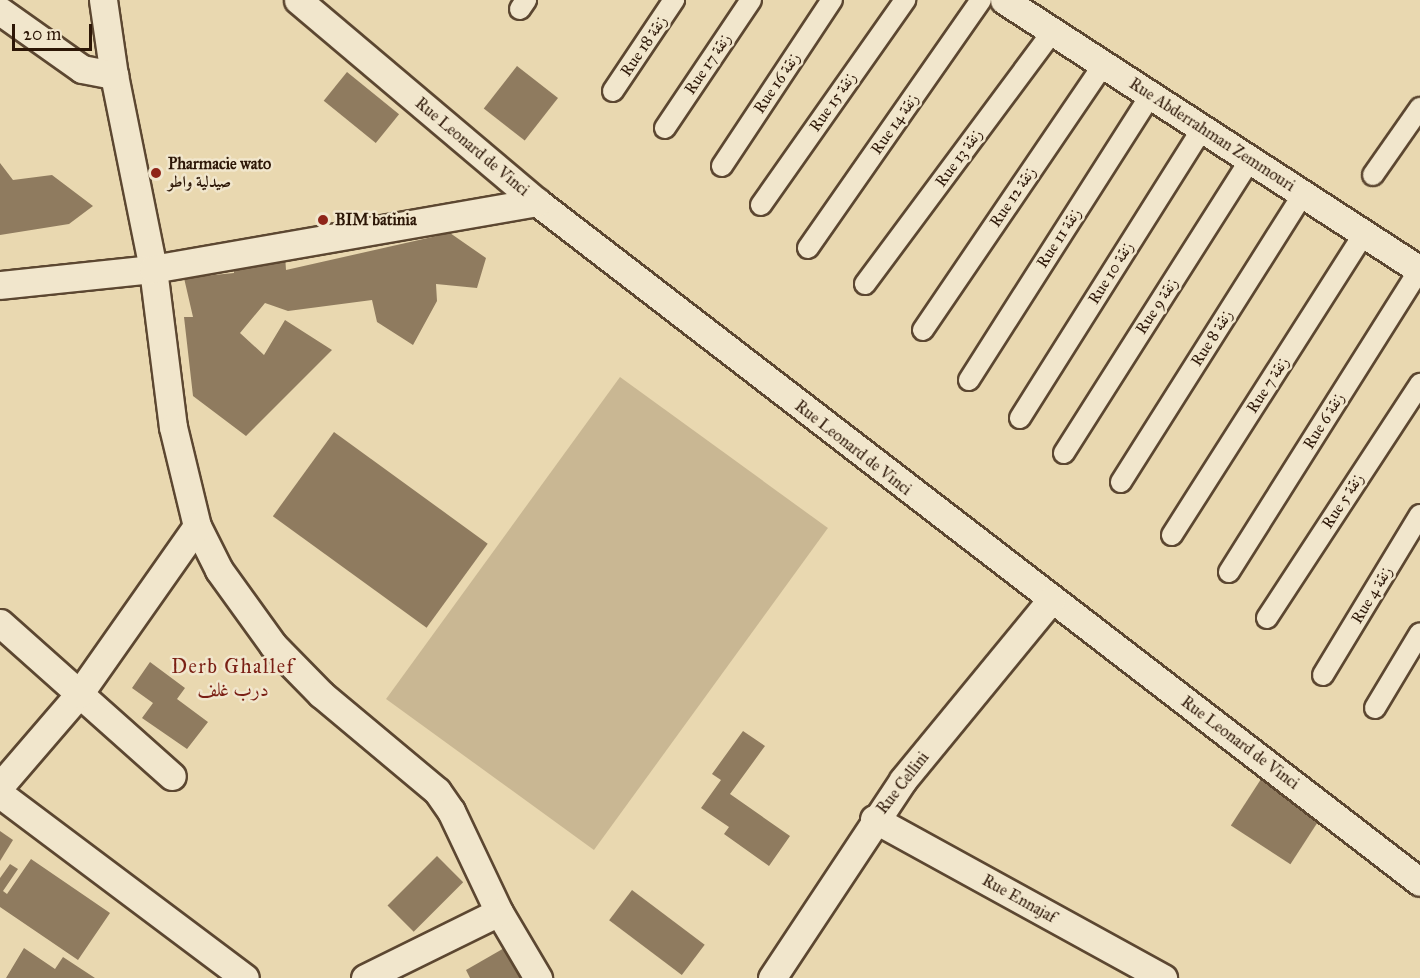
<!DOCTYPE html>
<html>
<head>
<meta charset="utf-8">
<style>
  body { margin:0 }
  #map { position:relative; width:1420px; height:978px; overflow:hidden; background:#e9d8b0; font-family:"IM FELL Great Primer",Amiri,serif }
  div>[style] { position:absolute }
  .green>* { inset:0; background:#c9b793; transform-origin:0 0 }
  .building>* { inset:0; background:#8f7b5f; transform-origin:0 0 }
  .roads { filter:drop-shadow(2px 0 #5c4731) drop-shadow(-2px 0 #5c4731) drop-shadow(0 2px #5c4731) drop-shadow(0 -2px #5c4731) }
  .pedestrian>* { height:20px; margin:-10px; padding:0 10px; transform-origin:10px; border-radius:10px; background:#f1e6cc }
  .minor>* { height:27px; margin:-13.5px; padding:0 13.5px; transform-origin:13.5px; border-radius:13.5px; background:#f1e6cc }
  .dots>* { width:16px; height:16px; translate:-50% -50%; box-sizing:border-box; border:3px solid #f1e6cc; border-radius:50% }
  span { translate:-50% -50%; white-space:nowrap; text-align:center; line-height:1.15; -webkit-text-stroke:5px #f1e6cc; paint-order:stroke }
  .street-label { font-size:16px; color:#2d1707 }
  .poi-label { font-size:16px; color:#2d1707; font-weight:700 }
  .left { translate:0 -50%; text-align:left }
  .quarter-label { font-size:20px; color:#7a1f14; letter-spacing:1.5px }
  .scale { position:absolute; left:12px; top:24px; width:80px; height:27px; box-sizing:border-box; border:3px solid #2d1707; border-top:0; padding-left:8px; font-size:18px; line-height:21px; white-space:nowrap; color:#2d1707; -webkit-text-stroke:4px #f1e6cc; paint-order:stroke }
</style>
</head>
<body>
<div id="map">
  <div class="green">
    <div style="left:620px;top:377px;width:257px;height:398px;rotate:36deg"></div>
  </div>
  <div class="building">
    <div style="left:517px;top:66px;width:52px;height:54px;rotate:38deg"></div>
    <div style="left:347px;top:72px;width:67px;height:37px;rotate:39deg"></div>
    <div style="clip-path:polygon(0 163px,13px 180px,52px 175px,93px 206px,69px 224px,0 235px)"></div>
    <div style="clip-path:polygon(450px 233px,486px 258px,477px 288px,436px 284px,437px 301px,413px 345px,377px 322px,372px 300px,288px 311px,265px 303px,240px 333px,264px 355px,285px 320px,332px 350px,246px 436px,193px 396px,184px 317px,193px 317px,184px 278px,234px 273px,234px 258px,285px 255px,286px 270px)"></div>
    <div style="left:334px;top:432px;width:190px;height:104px;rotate:36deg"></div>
    <div style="clip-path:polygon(150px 662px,185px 688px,177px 699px,208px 722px,187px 749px,142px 718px,153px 703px,132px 688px)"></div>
    <div style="clip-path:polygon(743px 731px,765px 746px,730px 794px,790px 836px,769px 866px,724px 834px,729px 827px,701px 808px,721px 780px,712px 774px)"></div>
    <div style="left:1263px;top:776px;width:71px;height:59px;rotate:33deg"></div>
    <div style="clip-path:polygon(0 831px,13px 840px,0 861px)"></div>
    <div style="left:437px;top:856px;width:37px;height:70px;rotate:45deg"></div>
    <div style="clip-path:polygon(31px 859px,110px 913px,78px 960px,0 907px,0 878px,10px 864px,18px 869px,3px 891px,7px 894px)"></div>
    <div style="left:632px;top:890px;width:91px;height:38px;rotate:37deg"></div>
    <div style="clip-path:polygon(506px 947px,524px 978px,470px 978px,466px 970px)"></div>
    <div style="clip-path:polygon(24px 948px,55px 969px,63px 957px,95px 978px,6px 978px)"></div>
  </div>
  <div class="roads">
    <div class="pedestrian">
      <div style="left:520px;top:9px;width:11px;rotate:-56deg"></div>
      <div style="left:613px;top:91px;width:110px;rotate:-56.2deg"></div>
      <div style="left:665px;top:128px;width:154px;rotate:-56.1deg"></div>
      <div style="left:722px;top:166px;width:199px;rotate:-56.5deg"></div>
      <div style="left:1373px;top:175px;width:82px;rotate:-55deg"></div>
      <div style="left:761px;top:205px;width:251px;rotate:-54.9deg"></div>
      <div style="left:808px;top:248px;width:302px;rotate:-55.1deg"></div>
      <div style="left:865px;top:284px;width:314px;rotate:-53.4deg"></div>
      <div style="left:923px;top:330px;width:320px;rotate:-55.8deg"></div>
      <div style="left:969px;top:380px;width:337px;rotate:-57.5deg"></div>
      <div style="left:1020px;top:418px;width:342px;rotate:-57.8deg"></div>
      <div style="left:1064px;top:453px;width:347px;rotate:-57.6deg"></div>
      <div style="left:1121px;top:482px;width:341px;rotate:-57.7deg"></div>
      <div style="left:1172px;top:535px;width:357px;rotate:-57.5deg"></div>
      <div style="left:1229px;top:572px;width:358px;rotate:-57.8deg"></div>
      <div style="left:1267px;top:618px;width:280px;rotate:-56.8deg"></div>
      <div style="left:1323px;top:675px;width:187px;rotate:-58.8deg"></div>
      <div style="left:1375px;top:708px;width:87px;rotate:-59deg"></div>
    </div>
    <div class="minor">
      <div style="left:103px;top:0;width:76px;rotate:81.7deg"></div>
      <div style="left:114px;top:75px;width:198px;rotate:78.6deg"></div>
      <div style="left:153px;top:269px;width:159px;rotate:82.8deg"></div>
      <div style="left:173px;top:427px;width:102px;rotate:76.4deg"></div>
      <div style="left:197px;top:526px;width:49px;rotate:63.4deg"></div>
      <div style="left:219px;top:570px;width:92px;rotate:54.2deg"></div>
      <div style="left:273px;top:645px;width:69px;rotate:45.6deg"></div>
      <div style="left:321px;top:694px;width:151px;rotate:39.9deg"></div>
      <div style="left:437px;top:791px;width:24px;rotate:55deg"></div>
      <div style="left:451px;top:811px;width:112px;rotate:64.6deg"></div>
      <div style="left:499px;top:912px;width:77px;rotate:59.4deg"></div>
      <div style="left:298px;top:0;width:313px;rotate:40.2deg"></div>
      <div style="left:537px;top:202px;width:1114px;rotate:37.6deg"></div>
      <div style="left:1004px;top:0;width:496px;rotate:33deg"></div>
      <div style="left:0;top:11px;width:100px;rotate:35.3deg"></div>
      <div style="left:82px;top:69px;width:33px;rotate:11deg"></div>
      <div style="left:0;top:285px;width:154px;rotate:-6deg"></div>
      <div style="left:153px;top:269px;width:390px;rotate:-9.9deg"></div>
      <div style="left:0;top:623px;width:230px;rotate:41.7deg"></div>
      <div style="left:0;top:786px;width:121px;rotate:-49.3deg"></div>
      <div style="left:79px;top:694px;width:205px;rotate:-54.9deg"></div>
      <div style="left:0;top:794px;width:306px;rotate:36.9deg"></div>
      <div style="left:874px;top:819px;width:330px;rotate:28.8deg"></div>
      <div style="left:365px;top:978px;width:149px;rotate:-26.2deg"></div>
      <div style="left:772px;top:978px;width:237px;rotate:-56.5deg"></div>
      <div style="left:903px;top:780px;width:233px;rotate:-50.6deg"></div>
    </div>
  </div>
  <div class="dots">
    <div style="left:156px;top:173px;background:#8f2418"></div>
    <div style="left:323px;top:220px;background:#8f2418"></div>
  </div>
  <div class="street-label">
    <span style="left:644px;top:46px;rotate:-56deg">Rue 18 زنقة</span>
    <span style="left:708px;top:64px;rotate:-56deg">Rue 17 زنقة</span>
    <span style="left:777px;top:83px;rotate:-56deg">Rue 16 زنقة</span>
    <span style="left:833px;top:102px;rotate:-55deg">Rue 15 زنقة</span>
    <span style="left:895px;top:124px;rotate:-55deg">Rue 14 زنقة</span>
    <span style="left:1212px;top:135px;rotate:33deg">Rue Abderrahman Zemmouri</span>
    <span style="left:472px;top:147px;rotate:40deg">Rue Leonard de Vinci</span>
    <span style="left:959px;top:158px;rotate:-54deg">Rue 13 زنقة</span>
    <span style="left:1013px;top:197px;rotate:-56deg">Rue 12 زنقة</span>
    <span style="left:1059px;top:238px;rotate:-57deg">Rue 11 زنقة</span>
    <span style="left:1111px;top:273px;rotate:-58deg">Rue 10 زنقة</span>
    <span style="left:1157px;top:306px;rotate:-57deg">Rue 9 زنقة</span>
    <span style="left:1212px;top:338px;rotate:-58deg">Rue 8 زنقة</span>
    <span style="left:1268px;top:385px;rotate:-57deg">Rue 7 زنقة</span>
    <span style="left:1324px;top:421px;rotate:-58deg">Rue 6 زنقة</span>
    <span style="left:853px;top:448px;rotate:38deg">Rue Leonard de Vinci</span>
    <span style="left:1343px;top:501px;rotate:-57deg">Rue 5 زنقة</span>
    <span style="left:1372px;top:595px;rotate:-59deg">Rue 4 زنقة</span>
    <span style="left:1240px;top:743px;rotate:37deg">Rue Leonard de Vinci</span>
    <span style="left:903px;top:783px;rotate:-52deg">Rue Cellini</span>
    <span style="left:1019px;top:899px;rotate:29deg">Rue Ennajaf</span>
  </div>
  <div class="poi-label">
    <span class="left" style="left:168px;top:173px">Pharmacie wato<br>صيدلية واطو</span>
    <span class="left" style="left:335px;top:220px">BIM batinia</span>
  </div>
  <div class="quarter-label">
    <span style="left:233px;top:678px">Derb Ghallef<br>درب غلف</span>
  </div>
  <div class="scale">20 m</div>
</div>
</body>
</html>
